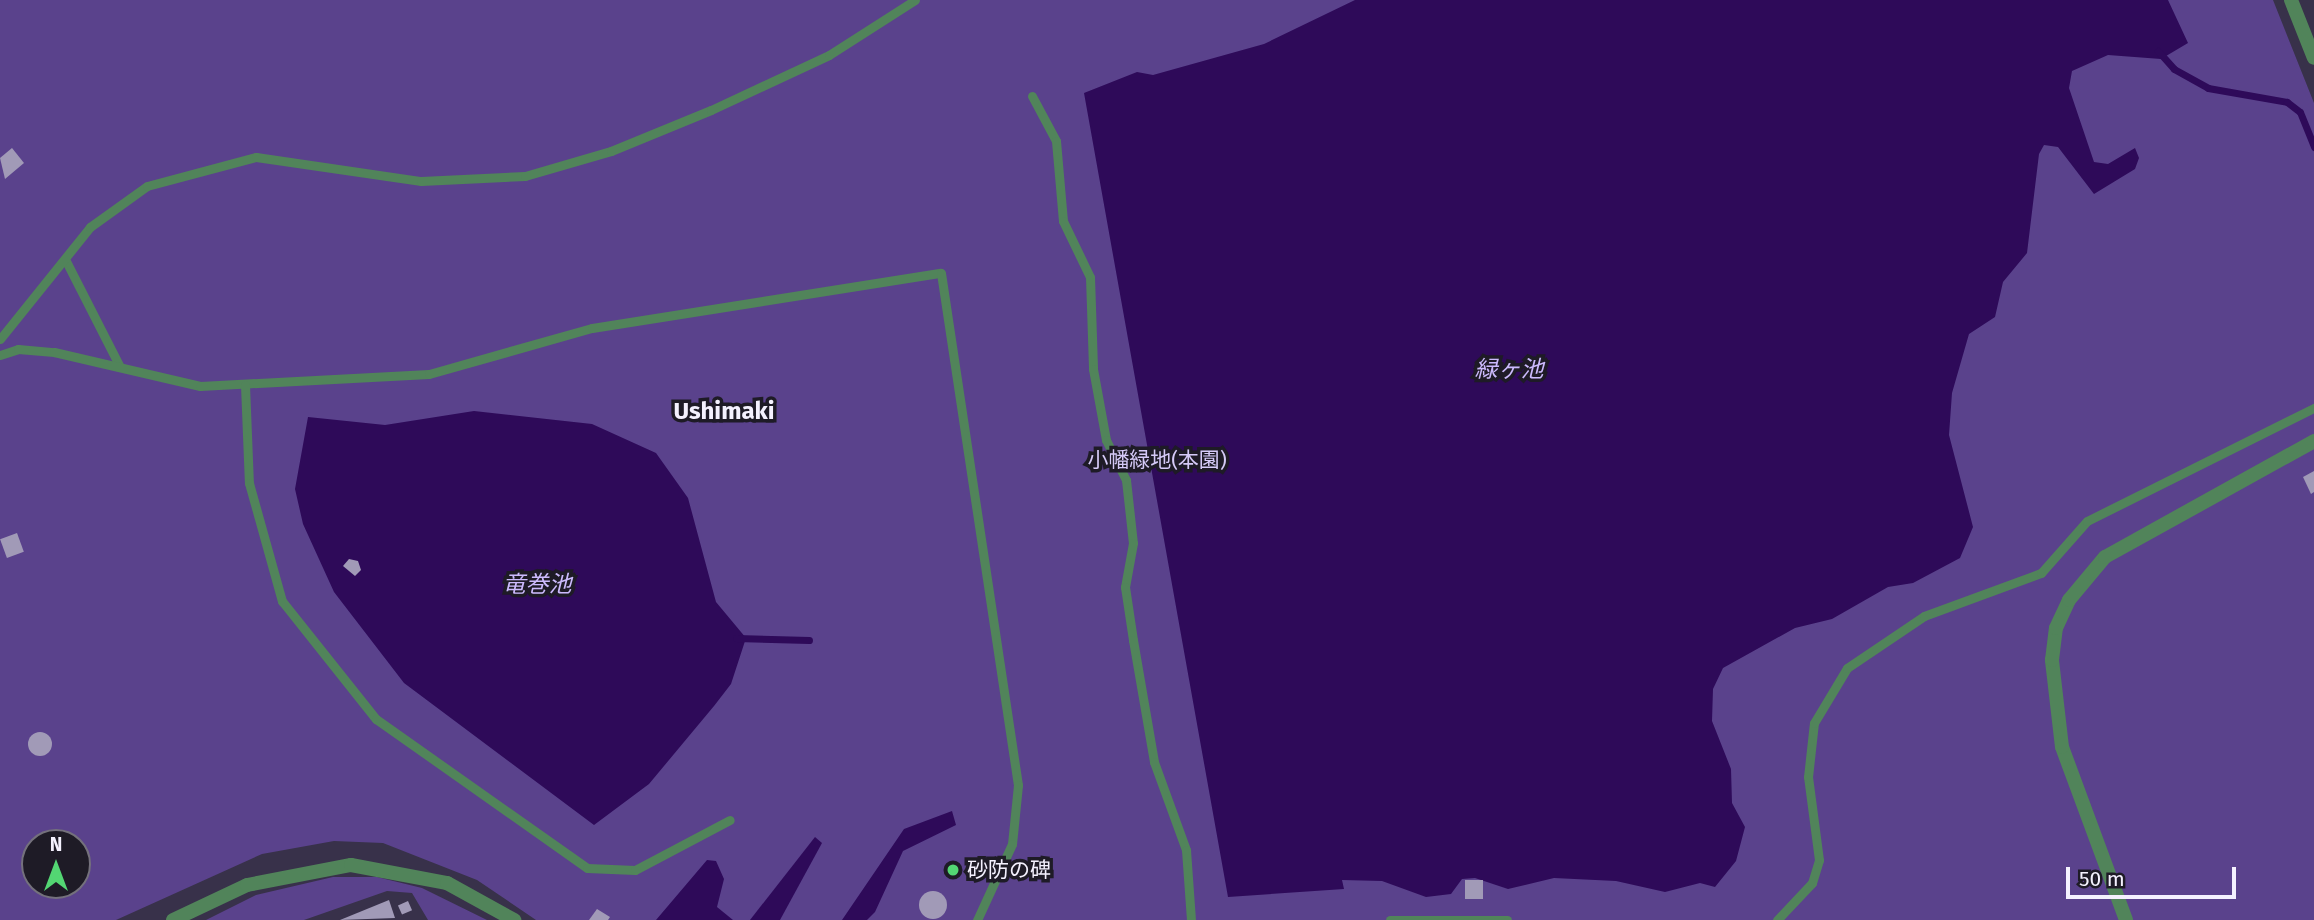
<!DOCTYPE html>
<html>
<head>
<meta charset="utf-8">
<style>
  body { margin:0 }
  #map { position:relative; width:2314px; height:920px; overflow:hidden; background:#38314a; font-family:"Fira Sans","Noto Sans JP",sans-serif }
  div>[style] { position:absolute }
  .green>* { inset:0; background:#5a428c }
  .water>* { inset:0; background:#2e0a59 }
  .stream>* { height:7px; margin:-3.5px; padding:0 3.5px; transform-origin:3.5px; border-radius:3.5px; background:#2e0a59 }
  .building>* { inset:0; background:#a19ab7; transform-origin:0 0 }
  .round { border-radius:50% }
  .lane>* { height:9px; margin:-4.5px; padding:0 4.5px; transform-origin:4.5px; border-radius:4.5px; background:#51845a }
  .street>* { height:14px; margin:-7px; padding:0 7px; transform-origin:7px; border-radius:7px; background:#51845a }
  .dots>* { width:19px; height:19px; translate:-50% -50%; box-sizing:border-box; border:4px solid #1e1b26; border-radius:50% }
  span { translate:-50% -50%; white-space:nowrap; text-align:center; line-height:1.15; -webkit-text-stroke:7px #1e1b26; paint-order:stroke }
  .park-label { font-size:21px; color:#d5caf7 }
  .poi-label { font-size:21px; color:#f4f1fe }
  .left { translate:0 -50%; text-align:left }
  .water-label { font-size:23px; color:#ccbafd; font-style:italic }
  .quarter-label { font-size:24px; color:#f4f1fe; font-weight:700 }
  .north { position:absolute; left:21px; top:829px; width:70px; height:70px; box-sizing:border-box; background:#1e1b26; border:2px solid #74717c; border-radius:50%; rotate:0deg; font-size:19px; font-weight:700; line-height:28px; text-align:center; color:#f4f1fe }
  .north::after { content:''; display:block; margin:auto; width:24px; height:32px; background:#53d673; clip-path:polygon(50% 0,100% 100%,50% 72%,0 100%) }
  .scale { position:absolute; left:2066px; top:867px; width:170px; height:32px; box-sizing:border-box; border:4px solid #f4f1fe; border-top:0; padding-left:9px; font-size:21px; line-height:24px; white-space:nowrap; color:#f4f1fe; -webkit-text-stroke:5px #1e1b26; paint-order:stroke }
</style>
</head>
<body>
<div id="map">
  <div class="green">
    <div style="clip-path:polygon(evenodd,0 0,2273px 0,2314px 103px,2314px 920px,536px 920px,477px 880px,383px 843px,334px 841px,262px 854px,116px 920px,0 920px,0 0,35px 843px,77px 843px,77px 885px,35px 885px,35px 843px)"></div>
    <div style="clip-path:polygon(333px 877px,377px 877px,422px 888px,487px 920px,428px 920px,412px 893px,387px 891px,304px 920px,206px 920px,256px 895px)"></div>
  </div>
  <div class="water">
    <div style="clip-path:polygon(1355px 0,2168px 0,2188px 43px,2161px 59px,2108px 55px,2072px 71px,2069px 88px,2094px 162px,2108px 164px,2135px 148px,2139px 158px,2135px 169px,2094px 194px,2058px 147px,2044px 145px,2039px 154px,2027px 253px,2003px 282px,1995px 317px,1969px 334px,1952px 393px,1949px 435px,1973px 527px,1960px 558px,1913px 583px,1888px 587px,1832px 619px,1795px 628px,1723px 668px,1713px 689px,1712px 721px,1731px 769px,1732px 803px,1745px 827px,1736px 861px,1715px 887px,1700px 883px,1665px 892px,1616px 881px,1554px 878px,1508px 889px,1475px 878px,1462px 879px,1451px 894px,1426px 897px,1382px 881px,1342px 880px,1344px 889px,1228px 897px,1084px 93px,1137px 72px,1153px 75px,1264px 44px)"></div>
    <div style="clip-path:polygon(474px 411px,592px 424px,656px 453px,688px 498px,716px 602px,746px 638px,731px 684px,714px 706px,649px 784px,594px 825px,404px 683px,334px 592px,303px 524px,295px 489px,308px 417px,385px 425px)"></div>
    <div style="clip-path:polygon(952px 811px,956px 825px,903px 851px,875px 912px,867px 920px,842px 920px,904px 829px)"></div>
    <div style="clip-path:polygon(815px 837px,822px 843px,780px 920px,750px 920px)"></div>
    <div style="clip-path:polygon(707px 860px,716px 861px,724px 879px,717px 907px,733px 920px,656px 920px)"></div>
  </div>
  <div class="stream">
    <div style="left:2158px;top:51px;width:24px;rotate:48deg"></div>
    <div style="left:2174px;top:69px;width:39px;rotate:29deg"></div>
    <div style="left:2208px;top:88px;width:80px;rotate:10deg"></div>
    <div style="left:2287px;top:102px;width:16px;rotate:38deg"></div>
    <div style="left:2300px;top:112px;width:38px;rotate:68deg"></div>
    <div style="left:736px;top:638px;width:73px;rotate:1.6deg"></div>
  </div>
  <div class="building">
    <div style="clip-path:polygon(12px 148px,24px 163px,5px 179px,0 158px)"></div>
    <div style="clip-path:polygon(2314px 471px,2314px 492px,2311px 494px,2303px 477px)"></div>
    <div style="left:17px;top:533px;width:20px;height:18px;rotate:70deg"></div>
    <div style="clip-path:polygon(349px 559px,358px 561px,361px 570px,355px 576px,343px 566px)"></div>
    <div class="round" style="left:28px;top:732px;width:24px;height:24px"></div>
    <div style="left:1465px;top:880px;width:18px;height:19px"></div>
    <div class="round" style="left:919px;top:891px;width:28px;height:28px"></div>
    <div style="clip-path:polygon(389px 900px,395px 918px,340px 920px)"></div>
    <div style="left:408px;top:901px;width:10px;height:11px;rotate:66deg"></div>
    <div style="clip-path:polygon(597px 909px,610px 917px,608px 920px,589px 920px)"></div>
  </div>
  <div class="lane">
    <div style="left:1032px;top:96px;width:51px;rotate:61.9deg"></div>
    <div style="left:1056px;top:141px;width:80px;rotate:85deg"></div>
    <div style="left:1063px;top:221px;width:62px;rotate:64.3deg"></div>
    <div style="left:1090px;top:277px;width:92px;rotate:88.1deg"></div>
    <div style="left:1093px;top:369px;width:72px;rotate:79.6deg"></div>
    <div style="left:1106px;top:440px;width:45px;rotate:63.4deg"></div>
    <div style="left:1126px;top:480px;width:63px;rotate:83.7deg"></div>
    <div style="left:1133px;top:543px;width:45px;rotate:100.3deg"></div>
    <div style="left:1125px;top:587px;width:54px;rotate:81.4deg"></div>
    <div style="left:1133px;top:640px;width:124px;rotate:80.2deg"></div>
    <div style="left:1154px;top:762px;width:94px;rotate:70deg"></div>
    <div style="left:1186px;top:850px;width:70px;rotate:85.9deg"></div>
    <div style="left:66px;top:261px;width:117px;rotate:63deg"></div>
    <div style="left:0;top:339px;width:144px;rotate:-51.2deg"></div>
    <div style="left:90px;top:227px;width:70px;rotate:-35.7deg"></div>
    <div style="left:147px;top:186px;width:113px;rotate:-14.9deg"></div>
    <div style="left:256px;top:157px;width:167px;rotate:8.3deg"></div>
    <div style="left:421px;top:181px;width:104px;rotate:-2.8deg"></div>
    <div style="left:525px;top:176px;width:90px;rotate:-16.2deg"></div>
    <div style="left:611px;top:151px;width:108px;rotate:-22.3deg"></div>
    <div style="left:711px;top:110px;width:130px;rotate:-25deg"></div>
    <div style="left:829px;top:55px;width:102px;rotate:-32.6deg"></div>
    <div style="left:0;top:355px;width:19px;rotate:-18deg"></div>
    <div style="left:18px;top:349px;width:36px;rotate:5deg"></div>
    <div style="left:54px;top:352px;width:150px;rotate:13.1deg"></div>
    <div style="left:200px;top:386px;width:229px;rotate:-3deg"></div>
    <div style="left:429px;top:374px;width:169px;rotate:-15.8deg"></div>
    <div style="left:592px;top:328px;width:353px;rotate:-9deg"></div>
    <div style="left:941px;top:273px;width:518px;rotate:81.45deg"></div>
    <div style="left:1018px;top:785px;width:59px;rotate:95.8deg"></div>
    <div style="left:1012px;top:844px;width:84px;rotate:114.7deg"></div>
    <div style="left:245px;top:385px;width:98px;rotate:87.7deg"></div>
    <div style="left:249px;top:483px;width:123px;rotate:74.4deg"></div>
    <div style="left:282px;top:601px;width:151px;rotate:51.5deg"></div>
    <div style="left:376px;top:719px;width:258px;rotate:35.2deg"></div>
    <div style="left:587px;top:868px;width:48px;rotate:2.4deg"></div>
    <div style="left:635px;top:870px;width:107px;rotate:-27.8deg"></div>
    <div style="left:1390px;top:920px;width:117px"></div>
    <div style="left:1777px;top:920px;width:51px;rotate:-46.6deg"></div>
    <div style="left:1812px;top:883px;width:24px;rotate:-73deg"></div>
    <div style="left:1819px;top:860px;width:84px;rotate:-97.5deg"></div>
    <div style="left:1808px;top:777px;width:54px;rotate:-83.7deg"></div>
    <div style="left:1814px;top:723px;width:64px;rotate:-59deg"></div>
    <div style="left:1847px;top:668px;width:93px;rotate:-34deg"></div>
    <div style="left:1924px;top:616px;width:125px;rotate:-20.2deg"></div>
    <div style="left:2041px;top:573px;width:69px;rotate:-48.5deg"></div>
    <div style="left:2087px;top:521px;width:254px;rotate:-26.5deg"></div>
  </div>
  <div class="street">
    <div style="left:2291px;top:0;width:62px;rotate:68.4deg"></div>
    <div style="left:173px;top:920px;width:82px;rotate:-25.3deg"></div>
    <div style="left:247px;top:885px;width:106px;rotate:-10.9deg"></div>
    <div style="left:351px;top:865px;width:98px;rotate:10.6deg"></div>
    <div style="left:447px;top:883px;width:77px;rotate:28.9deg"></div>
    <div style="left:2126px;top:920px;width:184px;rotate:-110.3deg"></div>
    <div style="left:2062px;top:747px;width:88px;rotate:-96.6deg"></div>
    <div style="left:2052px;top:660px;width:32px;rotate:-83deg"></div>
    <div style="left:2056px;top:628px;width:31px;rotate:-65deg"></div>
    <div style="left:2069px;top:600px;width:56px;rotate:-50.1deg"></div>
    <div style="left:2105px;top:557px;width:239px;rotate:-29deg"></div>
  </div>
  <div class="dots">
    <div style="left:953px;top:870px;background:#53d673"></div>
  </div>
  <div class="park-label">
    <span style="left:1157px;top:460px">小幡緑地(本園)</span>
  </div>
  <div class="poi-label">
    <span class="left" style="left:967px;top:870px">砂防の碑</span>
  </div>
  <div class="water-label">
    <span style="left:1509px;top:369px">緑ヶ池</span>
    <span style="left:537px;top:584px">竜巻池</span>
  </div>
  <div class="quarter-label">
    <span style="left:724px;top:412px">Ushimaki</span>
  </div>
  <div class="north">N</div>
  <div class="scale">50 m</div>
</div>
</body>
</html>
